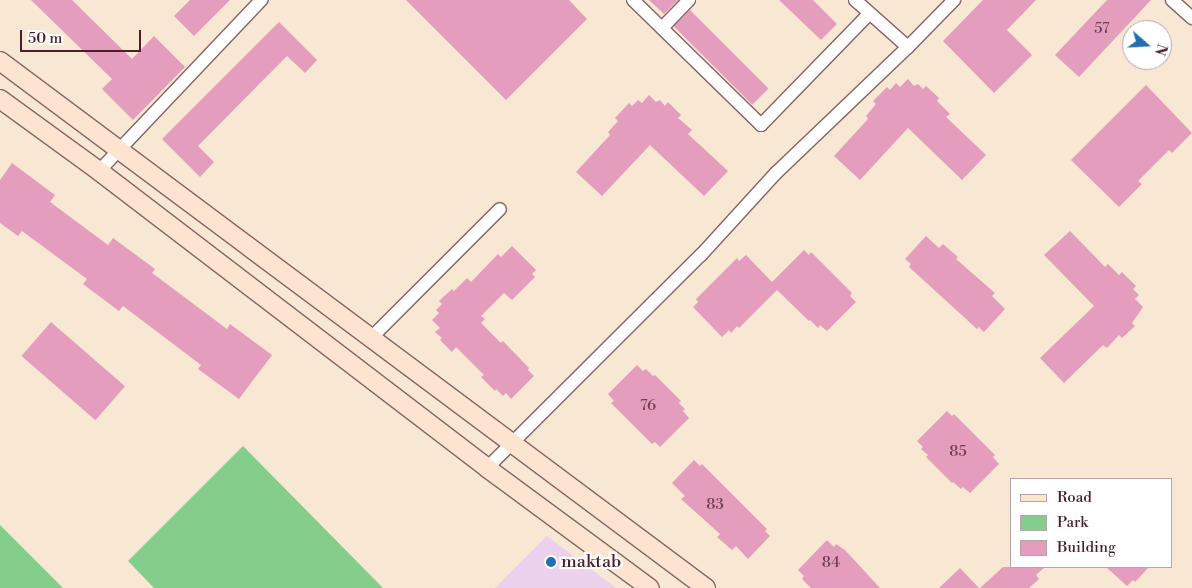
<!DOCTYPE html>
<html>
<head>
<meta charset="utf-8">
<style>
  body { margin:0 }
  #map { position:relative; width:1192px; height:588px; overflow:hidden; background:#f8e7d3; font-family:"Libre Bodoni",serif }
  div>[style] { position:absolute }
  .built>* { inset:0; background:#ebd1eb }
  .green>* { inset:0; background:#85cd8a }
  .building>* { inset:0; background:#e49dbd; transform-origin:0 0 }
  .roads { filter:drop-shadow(1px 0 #876566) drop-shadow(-1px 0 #876566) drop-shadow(0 1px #876566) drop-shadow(0 -1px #876566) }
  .street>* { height:12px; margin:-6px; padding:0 6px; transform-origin:6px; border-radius:6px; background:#fff }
  .secondary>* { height:18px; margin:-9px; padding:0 9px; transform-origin:9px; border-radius:9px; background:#fde4d1 }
  .dots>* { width:14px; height:14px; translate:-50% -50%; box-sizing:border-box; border:2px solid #fff; border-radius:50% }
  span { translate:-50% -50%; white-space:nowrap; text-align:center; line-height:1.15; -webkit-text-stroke:4.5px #fff; paint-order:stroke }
  .number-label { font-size:15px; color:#703e50 }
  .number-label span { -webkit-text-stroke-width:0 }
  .poi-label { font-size:18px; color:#4a1f2b }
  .left { translate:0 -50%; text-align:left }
  .legend { position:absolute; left:1010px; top:478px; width:162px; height:90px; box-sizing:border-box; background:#fff; border:1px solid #b7a5aa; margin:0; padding:6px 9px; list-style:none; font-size:15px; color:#4a1f2b }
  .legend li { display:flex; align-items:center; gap:10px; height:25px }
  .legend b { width:25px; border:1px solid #b7a5aa }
  .north { position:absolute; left:1122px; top:20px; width:50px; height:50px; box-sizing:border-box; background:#fff; border:1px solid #b7a5aa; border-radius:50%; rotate:109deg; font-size:14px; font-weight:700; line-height:20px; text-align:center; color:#4a1f2b }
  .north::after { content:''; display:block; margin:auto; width:18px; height:22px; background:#1f6fb2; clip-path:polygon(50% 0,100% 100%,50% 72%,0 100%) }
  .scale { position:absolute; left:20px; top:30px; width:121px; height:22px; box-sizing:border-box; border:2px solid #4a1f2b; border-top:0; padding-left:6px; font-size:15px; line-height:18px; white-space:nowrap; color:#4a1f2b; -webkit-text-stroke:4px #fff; paint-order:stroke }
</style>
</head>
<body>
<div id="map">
  <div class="built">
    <div style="clip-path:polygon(547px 536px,616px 588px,495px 588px)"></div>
  </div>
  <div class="green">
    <div style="clip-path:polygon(243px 446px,383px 588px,154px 588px,128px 561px)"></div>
    <div style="clip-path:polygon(0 525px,63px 588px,0 588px)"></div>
  </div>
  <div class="building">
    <div style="clip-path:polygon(31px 0,72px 0,132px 59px,154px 36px,185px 67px,133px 120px,102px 89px,112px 79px)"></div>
    <div style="clip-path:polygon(190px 0,230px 0,194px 36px,174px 16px)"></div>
    <div style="clip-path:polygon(406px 0,569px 0,587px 19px,506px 100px)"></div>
    <div style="clip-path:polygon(649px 0,678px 0,664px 14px)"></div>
    <div style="clip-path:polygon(779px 0,813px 0,837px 24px,821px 40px)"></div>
    <div style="clip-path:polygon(983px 0,1036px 0,1007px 30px,1032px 55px,994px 93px,943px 41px)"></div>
    <div style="clip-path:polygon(1107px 0,1151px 0,1079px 77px,1055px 55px)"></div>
    <div style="left:690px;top:10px;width:111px;height:23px;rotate:45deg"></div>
    <div style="clip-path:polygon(279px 22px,317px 60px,305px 73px,287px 56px,198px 146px,214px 162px,200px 177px,162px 139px)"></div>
    <div style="clip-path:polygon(908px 79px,914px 86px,918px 84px,923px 89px,926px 86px,939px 98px,937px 101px,950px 114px,946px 117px,986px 155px,962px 180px,908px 128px,860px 180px,834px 156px,868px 119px,866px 116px,876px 104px,873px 101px,887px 87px,890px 90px,896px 83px,900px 87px)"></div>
    <div style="clip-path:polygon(1146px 85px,1192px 133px,1172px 153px,1169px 150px,1138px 181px,1142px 184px,1119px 207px,1071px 160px)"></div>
    <div style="clip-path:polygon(649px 95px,656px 102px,660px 100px,665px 106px,668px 102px,681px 115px,678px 118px,692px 130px,688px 134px,728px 171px,704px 196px,650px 145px,602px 196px,576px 172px,610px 135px,608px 132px,618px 121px,615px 118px,629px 103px,632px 106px,638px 100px,642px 103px)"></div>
    <div style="clip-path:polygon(12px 163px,55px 195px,50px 202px,108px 245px,113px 238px,155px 269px,152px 273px,227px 329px,230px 324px,272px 355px,239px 399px,198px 369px,201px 365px,123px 306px,119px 311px,83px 284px,87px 279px,22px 231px,18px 236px,0 223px,0 180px)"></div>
    <div style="clip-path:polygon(1070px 231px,1105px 267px,1108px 264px,1119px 275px,1122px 272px,1136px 286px,1133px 289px,1139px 295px,1135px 299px,1143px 307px,1132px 323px,1135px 326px,1122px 338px,1119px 335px,1107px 348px,1103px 345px,1064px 383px,1040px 358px,1094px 306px,1044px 255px)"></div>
    <div style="clip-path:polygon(926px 236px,939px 248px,943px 244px,958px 257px,956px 259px,995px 293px,992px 296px,1005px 309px,984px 332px,979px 327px,977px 329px,909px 267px,911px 264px,905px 259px)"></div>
    <div style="clip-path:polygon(512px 246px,536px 270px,532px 274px,535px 277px,512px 300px,504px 293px,481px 316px,485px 319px,481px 323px,501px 343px,503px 341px,529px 368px,528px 370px,534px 376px,511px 399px,506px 393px,503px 396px,496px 389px,495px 391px,481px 377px,484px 375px,456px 347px,452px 352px,440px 340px,442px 338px,435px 332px,440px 328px,432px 320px,439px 313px,436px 310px,442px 304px,439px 301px,452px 289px,454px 291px,467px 278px,471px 282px,498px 254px,501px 257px)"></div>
    <div style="clip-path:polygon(804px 250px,809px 255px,811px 252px,852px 293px,850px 296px,856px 302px,827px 331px,820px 325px,818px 328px,810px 320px,809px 321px,777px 290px,739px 328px,737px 326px,731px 333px,729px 330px,722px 337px,693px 307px,698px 302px,696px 299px,737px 258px,739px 261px,746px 255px,772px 282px)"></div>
    <div style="left:51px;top:322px;width:98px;height:45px;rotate:41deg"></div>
    <div style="clip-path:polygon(637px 365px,643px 371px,646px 369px,653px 376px,655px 375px,681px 401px,679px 403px,685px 409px,683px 411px,689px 418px,660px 447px,655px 442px,652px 444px,611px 403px,614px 401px,608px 394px)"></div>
    <div style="clip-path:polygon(947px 411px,952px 416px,954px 414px,995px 455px,993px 457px,999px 464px,970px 493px,963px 487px,961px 489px,953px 482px,952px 483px,926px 457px,928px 455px,921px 449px,923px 447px,917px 441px)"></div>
    <div style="clip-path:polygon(694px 460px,700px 466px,702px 464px,767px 529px,765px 531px,770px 536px,748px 559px,736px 546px,732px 550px,717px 537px,720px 534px,681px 499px,685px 496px,672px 483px)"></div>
    <div style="clip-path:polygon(827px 540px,834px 547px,836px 544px,845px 550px,880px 588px,811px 588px,802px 579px,804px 576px,798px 570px)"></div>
    <div style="clip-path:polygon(1003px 567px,1045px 567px,1036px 575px,1039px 579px,1029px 588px,980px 588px)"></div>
    <div style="clip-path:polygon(1106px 567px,1149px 567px,1135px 582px,1133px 580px,1127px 586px)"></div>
    <div style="clip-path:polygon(960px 568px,979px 588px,939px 588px)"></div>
  </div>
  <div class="roads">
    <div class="street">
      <div style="left:633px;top:0;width:179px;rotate:44.3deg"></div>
      <div style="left:761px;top:125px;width:155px;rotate:-45.8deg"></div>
      <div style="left:855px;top:0;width:71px;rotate:41.6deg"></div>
      <div style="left:1172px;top:0;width:27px;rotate:42deg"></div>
      <div style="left:662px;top:28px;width:39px;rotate:-46deg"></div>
      <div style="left:99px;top:171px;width:236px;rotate:-46.5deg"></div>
      <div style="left:371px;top:338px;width:182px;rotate:-45deg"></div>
      <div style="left:487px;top:468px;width:302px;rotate:-44.9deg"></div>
      <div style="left:701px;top:255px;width:111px;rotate:-47.6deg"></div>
      <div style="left:776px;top:173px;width:182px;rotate:-43.7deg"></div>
      <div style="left:908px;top:47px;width:66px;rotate:-45.6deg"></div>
    </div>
    <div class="secondary">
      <div style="left:0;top:61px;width:881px;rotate:36.74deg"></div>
      <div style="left:0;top:99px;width:122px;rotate:36deg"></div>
      <div style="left:99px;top:171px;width:489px;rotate:37.4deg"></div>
      <div style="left:487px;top:468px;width:202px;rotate:36.4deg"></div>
    </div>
  </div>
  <div class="dots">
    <div style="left:551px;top:562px;background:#1f6fb2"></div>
  </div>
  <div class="number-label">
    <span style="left:1102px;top:29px">57</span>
    <span style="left:648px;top:406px">76</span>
    <span style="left:958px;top:452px">85</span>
    <span style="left:715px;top:505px">83</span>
    <span style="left:831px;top:563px">84</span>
  </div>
  <div class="poi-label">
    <span class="left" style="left:561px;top:562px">maktab</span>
  </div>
  <ul class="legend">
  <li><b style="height:6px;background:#fde4d1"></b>Road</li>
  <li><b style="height:14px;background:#85cd8a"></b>Park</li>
  <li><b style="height:14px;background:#e49dbd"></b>Building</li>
  </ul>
  <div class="north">N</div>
  <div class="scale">50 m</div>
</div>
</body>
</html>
